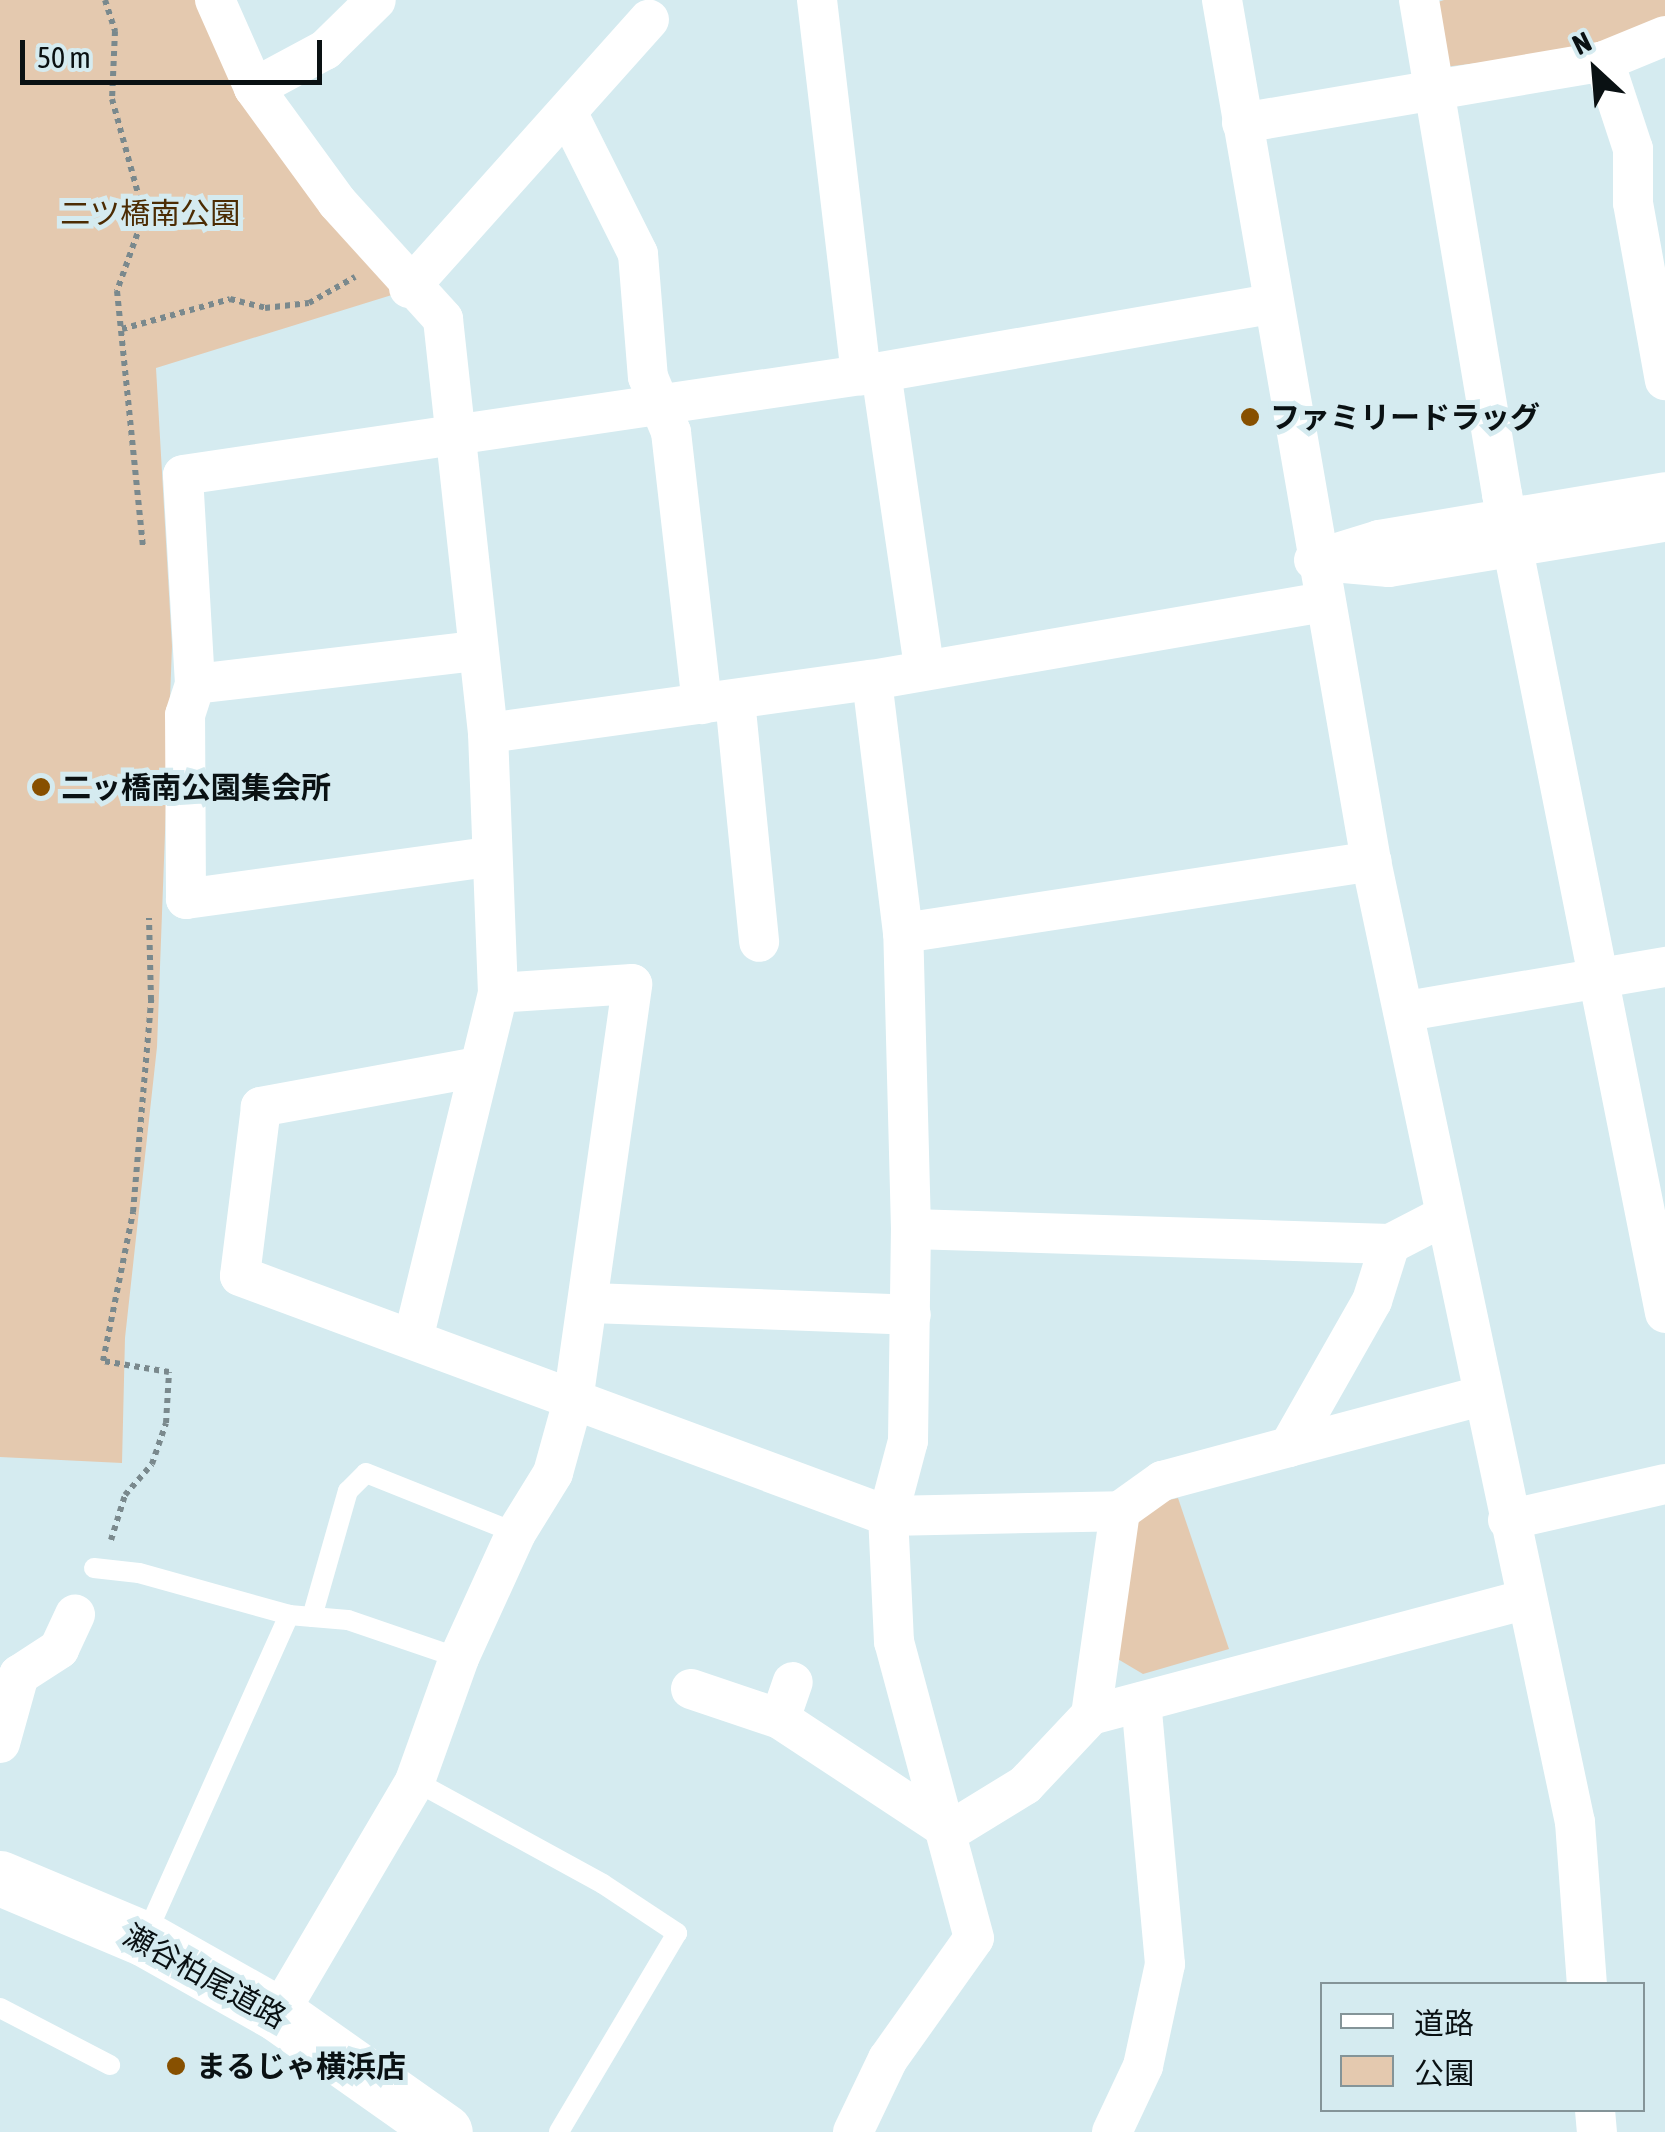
<!DOCTYPE html>
<html>
<head>
<meta charset="utf-8">
<style>
  body { margin:0 }
  #map { position:relative; width:1665px; height:2132px; overflow:hidden; background:#d5ebf0; font-family:"Asap Condensed","Noto Sans JP",sans-serif }
  div>[style] { position:absolute }
  .green>* { inset:0; background:#e4c9af }
  .path>* { height:6px; margin-top:-3px; transform-origin:0; background:repeating-linear-gradient(90deg,#7a898d 0 5px,transparent 0 10px) }
  .service>* { height:20px; margin:-10px; padding:0 10px; transform-origin:10px; border-radius:10px; background:#fff }
  .minor>* { height:40px; margin:-20px; padding:0 20px; transform-origin:20px; border-radius:20px; background:#fff }
  .secondary>* { height:55px; margin:-27.5px; padding:0 27.5px; transform-origin:27.5px; border-radius:27.5px; background:#fff }
  .dots>* { width:28px; height:28px; translate:-50% -50%; box-sizing:border-box; border:5px solid #d5ebf0; border-radius:50% }
  span { translate:-50% -50%; white-space:nowrap; text-align:center; line-height:1.15; -webkit-text-stroke:10px #d5ebf0; paint-order:stroke }
  .park-label { font-size:30px; color:#4c2c03 }
  .poi-label { font-size:30px; color:#0a1113; font-weight:700 }
  .left { translate:0 -50%; text-align:left }
  .street-label { font-size:30px; color:#0a1113 }
  .legend { position:absolute; left:1320px; top:1982px; width:325px; height:130px; box-sizing:border-box; background:#d5ebf0; border:2px solid #849498; margin:0; padding:12px 18px; list-style:none; font-size:30px; color:#0a1113 }
  .legend li { display:flex; align-items:center; gap:20px; height:50px }
  .legend b { width:50px; border:2px solid #849498 }
  .north { position:absolute; left:1545px; top:20px; width:100px; height:100px; -webkit-text-stroke:8px #d5ebf0; paint-order:stroke; rotate:334deg; font-size:28px; font-weight:700; line-height:40px; text-align:center; color:#0a1113 }
  .north::after { content:''; display:block; margin:auto; width:35px; height:45px; background:#0a1113; clip-path:polygon(50% 0,100% 100%,50% 72%,0 100%) }
  .scale { position:absolute; left:20px; top:40px; width:302px; height:45px; box-sizing:border-box; border:5px solid #0a1113; border-top:0; padding-left:12px; font-size:30px; line-height:35px; white-space:nowrap; color:#0a1113; -webkit-text-stroke:8px #d5ebf0; paint-order:stroke }
</style>
</head>
<body>
<div id="map">
  <div class="green">
    <div style="clip-path:polygon(0 0,204px 0,395px 294px,156px 368px,172px 646px,157px 1047px,125px 1338px,122px 1463px,0 1457px)"></div>
    <div style="clip-path:polygon(1444px 0,1665px 0,1665px 21px,1603px 48px,1444px 67px,1432px 4px)"></div>
    <div style="clip-path:polygon(1178px 1498px,1229px 1649px,1143px 1674px,1116px 1658px,1129px 1509px)"></div>
  </div>
  <div class="path">
    <div style="left:105px;top:0;width:33px;rotate:72deg"></div>
    <div style="left:115px;top:31px;width:68px;rotate:92.5deg"></div>
    <div style="left:112px;top:99px;width:120px;rotate:74.6deg"></div>
    <div style="left:144px;top:215px;width:81px;rotate:109.6deg"></div>
    <div style="left:117px;top:291px;width:257px;rotate:84.2deg"></div>
    <div style="left:122px;top:329px;width:112px;rotate:-15.5deg"></div>
    <div style="left:230px;top:299px;width:36px;rotate:14deg"></div>
    <div style="left:265px;top:308px;width:44px;rotate:-6.5deg"></div>
    <div style="left:309px;top:303px;width:53px;rotate:-29.5deg"></div>
    <div style="left:111px;top:1540px;width:47px;rotate:-72.7deg"></div>
    <div style="left:125px;top:1495px;width:41px;rotate:-48.9deg"></div>
    <div style="left:152px;top:1464px;width:43px;rotate:-71.1deg"></div>
    <div style="left:166px;top:1423px;width:51px;rotate:-86.6deg"></div>
    <div style="left:169px;top:1372px;width:67px;rotate:-170.5deg"></div>
    <div style="left:103px;top:1361px;width:152px;rotate:-78.6deg"></div>
    <div style="left:133px;top:1212px;width:213px;rotate:-85.1deg"></div>
    <div style="left:151px;top:1000px;width:82px;rotate:-91.4deg"></div>
  </div>
  <div class="service">
    <div style="left:94px;top:1568px;width:45px;rotate:6.3deg"></div>
    <div style="left:139px;top:1573px;width:156px;rotate:15.6deg"></div>
    <div style="left:289px;top:1615px;width:59px;rotate:4.8deg"></div>
    <div style="left:348px;top:1620px;width:117px;rotate:18.9deg"></div>
    <div style="left:312px;top:1617px;width:131px;rotate:-74.1deg"></div>
    <div style="left:348px;top:1491px;width:25px;rotate:-45deg"></div>
    <div style="left:366px;top:1473px;width:162px;rotate:21.8deg"></div>
    <div style="left:415px;top:1781px;width:214px;rotate:28.7deg"></div>
    <div style="left:603px;top:1884px;width:89px;rotate:33.5deg"></div>
    <div style="left:677px;top:1933px;width:231px;rotate:120.7deg"></div>
    <div style="left:145px;top:1937px;width:353px;rotate:-65.9deg"></div>
    <div style="left:0;top:2008px;width:124px;rotate:27.4deg"></div>
  </div>
  <div class="minor">
    <div style="left:215px;top:0;width:96px;rotate:66.1deg"></div>
    <div style="left:254px;top:88px;width:141px;rotate:53.9deg"></div>
    <div style="left:337px;top:202px;width:158px;rotate:47.8deg"></div>
    <div style="left:443px;top:319px;width:416px;rotate:83.8deg"></div>
    <div style="left:488px;top:733px;width:260px;rotate:87.8deg"></div>
    <div style="left:498px;top:993px;width:355px;rotate:103.8deg"></div>
    <div style="left:817px;top:0;width:378px;rotate:83.3deg"></div>
    <div style="left:1222px;top:0;width:874px;rotate:80.18deg"></div>
    <div style="left:1371px;top:861px;width:982px;rotate:78.02deg"></div>
    <div style="left:1575px;top:1822px;width:162px;rotate:85.8deg"></div>
    <div style="left:1419px;top:0;width:501px;rotate:80.46deg"></div>
    <div style="left:1502px;top:494px;width:835px;rotate:78.74deg"></div>
    <div style="left:1604px;top:61px;width:93px;rotate:71.8deg"></div>
    <div style="left:1633px;top:149px;width:54px;rotate:90deg"></div>
    <div style="left:1633px;top:203px;width:180px;rotate:79.8deg"></div>
    <div style="left:254px;top:88px;width:81px;rotate:-28.2deg"></div>
    <div style="left:325px;top:50px;width:71px;rotate:-44.4deg"></div>
    <div style="left:569px;top:116px;width:154px;rotate:63.4deg"></div>
    <div style="left:638px;top:254px;width:123px;rotate:85.4deg"></div>
    <div style="left:648px;top:377px;width:60px;rotate:67.3deg"></div>
    <div style="left:671px;top:432px;width:274px;rotate:83.5deg"></div>
    <div style="left:1242px;top:123px;width:367px;rotate:-9.7deg"></div>
    <div style="left:1604px;top:61px;width:66px;rotate:-22.3deg"></div>
    <div style="left:409px;top:288px;width:360px;rotate:-48.2deg"></div>
    <div style="left:881px;top:372px;width:298px;rotate:81.7deg"></div>
    <div style="left:1314px;top:560px;width:68px;rotate:-17.1deg"></div>
    <div style="left:1379px;top:540px;width:290px;rotate:-9.5deg"></div>
    <div style="left:1333px;top:562px;width:56px;rotate:5.1deg"></div>
    <div style="left:1389px;top:567px;width:280px;rotate:-9.3deg"></div>
    <div style="left:195px;top:684px;width:283px;rotate:-6.7deg"></div>
    <div style="left:735px;top:700px;width:243px;rotate:84.3deg"></div>
    <div style="left:488px;top:733px;width:388px;rotate:-7.9deg"></div>
    <div style="left:872px;top:680px;width:457px;rotate:-9.8deg"></div>
    <div style="left:488px;top:857px;width:305px;rotate:172.1deg"></div>
    <div style="left:186px;top:899px;width:184px;rotate:-90.3deg"></div>
    <div style="left:185px;top:715px;width:33px;rotate:-72deg"></div>
    <div style="left:195px;top:684px;width:209px;rotate:-93.3deg"></div>
    <div style="left:183px;top:475px;width:706px;rotate:-8.39deg"></div>
    <div style="left:881px;top:372px;width:396px;rotate:-9.9deg"></div>
    <div style="left:903px;top:933px;width:474px;rotate:-8.7deg"></div>
    <div style="left:1407px;top:1011px;width:262px;rotate:-9.7deg"></div>
    <div style="left:478px;top:1067px;width:221px;rotate:169.6deg"></div>
    <div style="left:261px;top:1107px;width:170px;rotate:97.1deg"></div>
    <div style="left:240px;top:1276px;width:691px;rotate:20.32deg"></div>
    <div style="left:888px;top:1516px;width:232px;rotate:-1.2deg"></div>
    <div style="left:911px;top:1229px;width:479px;rotate:1.8deg"></div>
    <div style="left:1390px;top:1244px;width:61px;rotate:-27.4deg"></div>
    <div style="left:591px;top:1303px;width:320px;rotate:2.1deg"></div>
    <div style="left:1289px;top:1447px;width:199px;rotate:-14.9deg"></div>
    <div style="left:1508px;top:1520px;width:161px;rotate:-12.9deg"></div>
    <div style="left:691px;top:1689px;width:94px;rotate:18.6deg"></div>
    <div style="left:780px;top:1719px;width:204px;rotate:33.4deg"></div>
    <div style="left:950px;top:1831px;width:88px;rotate:-31.5deg"></div>
    <div style="left:1025px;top:1785px;width:96px;rotate:-46.7deg"></div>
    <div style="left:1091px;top:1715px;width:450px;rotate:-14.9deg"></div>
    <div style="left:1091px;top:1715px;width:206px;rotate:-81.9deg"></div>
    <div style="left:1120px;top:1511px;width:52px;rotate:-35.5deg"></div>
    <div style="left:1162px;top:1481px;width:131px;rotate:-15deg"></div>
    <div style="left:1289px;top:1447px;width:168px;rotate:-60.4deg"></div>
    <div style="left:1372px;top:1301px;width:60px;rotate:-72.5deg"></div>
    <div style="left:780px;top:1719px;width:39px;rotate:-71deg"></div>
    <div style="left:0;top:1743px;width:71px;rotate:-74.4deg"></div>
    <div style="left:19px;top:1675px;width:48px;rotate:-33deg"></div>
    <div style="left:59px;top:1649px;width:38px;rotate:-65deg"></div>
    <div style="left:278px;top:2014px;width:270px;rotate:-59.5deg"></div>
    <div style="left:415px;top:1781px;width:131px;rotate:-70.3deg"></div>
    <div style="left:459px;top:1658px;width:137px;rotate:-65.5deg"></div>
    <div style="left:516px;top:1533px;width:70px;rotate:-58.3deg"></div>
    <div style="left:553px;top:1473px;width:75px;rotate:-74.5deg"></div>
    <div style="left:573px;top:1401px;width:421px;rotate:-81.9deg"></div>
    <div style="left:632px;top:984px;width:134px;rotate:176.2deg"></div>
    <div style="left:1595px;top:2110px;width:22px;rotate:85deg"></div>
    <div style="left:853px;top:2132px;width:81px;rotate:-64.4deg"></div>
    <div style="left:888px;top:2059px;width:148px;rotate:-54.6deg"></div>
    <div style="left:974px;top:1938px;width:307px;rotate:-105.1deg"></div>
    <div style="left:894px;top:1642px;width:126px;rotate:-92.7deg"></div>
    <div style="left:888px;top:1516px;width:78px;rotate:-75.1deg"></div>
    <div style="left:908px;top:1441px;width:212px;rotate:-89.2deg"></div>
    <div style="left:911px;top:1229px;width:296px;rotate:-91.5deg"></div>
    <div style="left:903px;top:933px;width:255px;rotate:-97deg"></div>
    <div style="left:1112px;top:2132px;width:73px;rotate:-64.8deg"></div>
    <div style="left:1143px;top:2066px;width:104px;rotate:-77.8deg"></div>
    <div style="left:1165px;top:1964px;width:263px;rotate:-95.2deg"></div>
  </div>
  <div class="secondary">
    <div style="left:0;top:1878px;width:157px;rotate:22.8deg"></div>
    <div style="left:145px;top:1939px;width:153px;rotate:29.4deg"></div>
    <div style="left:278px;top:2014px;width:204px;rotate:35.2deg"></div>
  </div>
  <div class="dots">
    <div style="left:1250px;top:417px;background:#875000"></div>
    <div style="left:41px;top:787px;background:#875000"></div>
    <div style="left:176px;top:2066px;background:#875000"></div>
  </div>
  <div class="park-label">
    <span style="left:150px;top:213px">二ツ橋南公園</span>
  </div>
  <div class="poi-label">
    <span class="left" style="left:1270px;top:417px">ファミリードラッグ</span>
    <span class="left" style="left:61px;top:787px">二ッ橋南公園集会所</span>
    <span class="left" style="left:196px;top:2066px">まるじゃ横浜店</span>
  </div>
  <div class="street-label">
    <span style="left:205px;top:1976px;rotate:29deg">瀬谷柏尾道路</span>
  </div>
  <ul class="legend">
  <li><b style="height:12px;background:#fff"></b>道路</li>
  <li><b style="height:28px;background:#e4c9af"></b>公園</li>
  </ul>
  <div class="north">N</div>
  <div class="scale">50 m</div>
</div>
</body>
</html>
